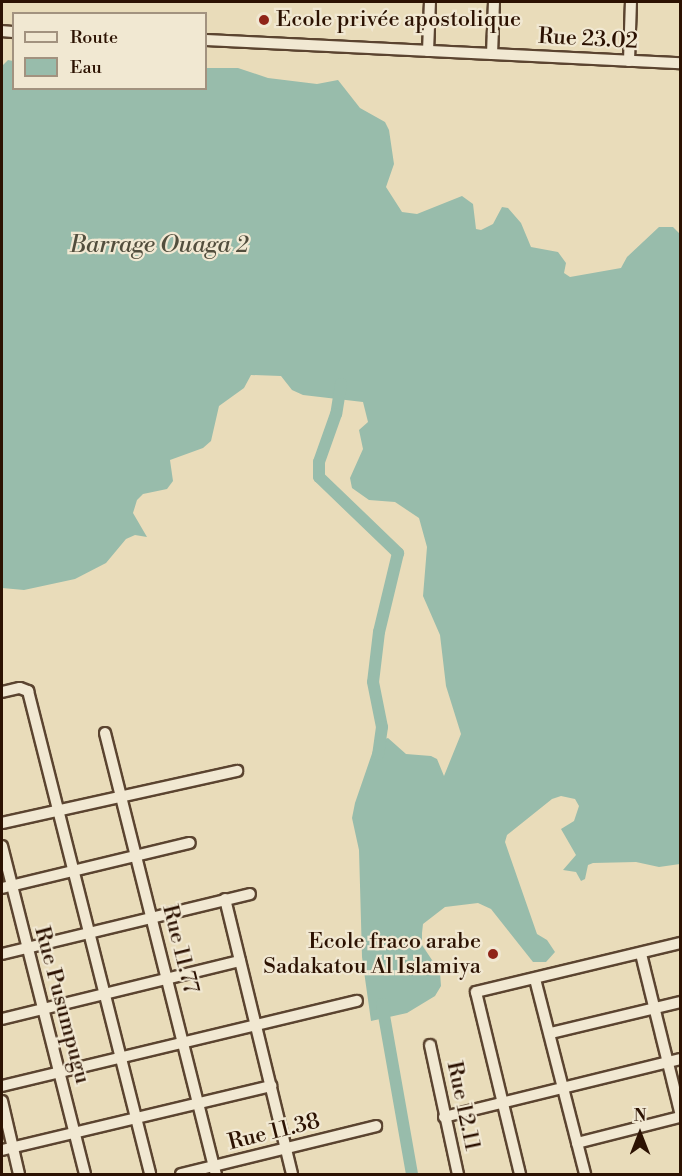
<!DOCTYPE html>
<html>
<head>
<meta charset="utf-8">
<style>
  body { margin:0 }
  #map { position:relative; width:682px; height:1176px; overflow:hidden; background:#e9dcba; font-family:"Libre Bodoni",serif }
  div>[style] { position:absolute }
  .water>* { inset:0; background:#98bcab }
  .river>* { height:12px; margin:-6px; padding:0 6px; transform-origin:6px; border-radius:6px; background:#98bcab }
  .roads { filter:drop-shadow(2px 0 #5b4430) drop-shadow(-2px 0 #5b4430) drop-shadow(0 2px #5b4430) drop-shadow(0 -2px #5b4430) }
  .minor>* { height:10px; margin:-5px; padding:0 5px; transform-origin:5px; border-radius:5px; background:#f1e8d2 }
  .dots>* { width:16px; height:16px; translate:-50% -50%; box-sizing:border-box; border:3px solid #f1e8d2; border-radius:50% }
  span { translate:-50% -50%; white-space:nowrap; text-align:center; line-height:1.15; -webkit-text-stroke:4.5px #f1e8d2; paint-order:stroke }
  .poi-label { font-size:22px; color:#2c1202 }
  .left { translate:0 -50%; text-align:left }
  .right { translate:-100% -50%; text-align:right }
  .street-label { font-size:22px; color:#2c1202 }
  .water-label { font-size:24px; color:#524e3d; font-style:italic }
  .frame { position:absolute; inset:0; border:3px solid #2c1202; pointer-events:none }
  .legend { position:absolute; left:12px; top:12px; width:195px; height:78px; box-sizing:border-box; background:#f1e8d2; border:2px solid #a2927f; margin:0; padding:8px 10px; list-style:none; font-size:18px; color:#2c1202 }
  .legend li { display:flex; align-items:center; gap:12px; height:30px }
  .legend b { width:30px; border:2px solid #a2927f }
  .north { position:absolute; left:610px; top:1104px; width:60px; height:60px; -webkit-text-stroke:4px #f1e8d2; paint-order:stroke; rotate:0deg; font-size:16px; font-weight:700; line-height:24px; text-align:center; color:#2c1202 }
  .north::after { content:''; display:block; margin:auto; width:21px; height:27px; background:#2c1202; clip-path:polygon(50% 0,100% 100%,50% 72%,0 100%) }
</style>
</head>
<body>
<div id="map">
  <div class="water">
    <div style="clip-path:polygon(8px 60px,13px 61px,14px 88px,206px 88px,206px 68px,238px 68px,268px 78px,317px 84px,338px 80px,360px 108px,385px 122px,389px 130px,394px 164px,386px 187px,402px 212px,417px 214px,462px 196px,473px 204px,476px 229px,481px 230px,493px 224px,502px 207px,508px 208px,521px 223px,531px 247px,558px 252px,566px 263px,564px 273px,570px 277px,621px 268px,627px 257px,659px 227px,673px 227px,680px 234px,680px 864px,659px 867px,636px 862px,593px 863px,588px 865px,585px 879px,581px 881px,576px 872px,563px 870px,576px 855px,561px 829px,574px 821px,579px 806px,575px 799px,561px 796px,552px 799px,507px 835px,505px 842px,537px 934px,547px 940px,555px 952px,546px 962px,533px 962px,491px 909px,478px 903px,445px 907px,423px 924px,422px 933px,422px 945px,440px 972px,441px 986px,435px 996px,407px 1013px,371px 1021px,362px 957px,359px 850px,352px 818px,355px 803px,376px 742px,388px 738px,406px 754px,431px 756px,437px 759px,444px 776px,461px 734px,446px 686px,440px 635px,423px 596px,427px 547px,419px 518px,395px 502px,369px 500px,352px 488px,350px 478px,363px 449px,359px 430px,368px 422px,363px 402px,303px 395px,292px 390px,281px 376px,251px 375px,244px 388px,219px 406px,211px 441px,203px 448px,170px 460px,173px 481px,167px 489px,143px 494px,137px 500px,133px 513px,147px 537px,135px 535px,126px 539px,106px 563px,75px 579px,24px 590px,2px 588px,2px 66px)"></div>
  </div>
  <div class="river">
    <div style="left:341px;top:384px;width:30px;rotate:99deg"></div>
    <div style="left:336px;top:414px;width:51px;rotate:109.5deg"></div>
    <div style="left:319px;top:462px;width:15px;rotate:90deg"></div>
    <div style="left:319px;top:477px;width:110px;rotate:43.9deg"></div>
    <div style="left:398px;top:553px;width:81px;rotate:103.5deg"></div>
    <div style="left:379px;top:632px;width:50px;rotate:96.8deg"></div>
    <div style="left:373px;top:682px;width:46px;rotate:78.7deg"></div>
    <div style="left:382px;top:727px;width:27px;rotate:98deg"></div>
    <div style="left:382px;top:1004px;width:173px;rotate:80deg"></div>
  </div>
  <div class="roads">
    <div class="minor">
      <div style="left:2px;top:31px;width:12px;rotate:5deg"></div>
      <div style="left:206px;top:40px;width:475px;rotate:2.8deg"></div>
      <div style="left:428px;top:51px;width:49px;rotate:-87.7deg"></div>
      <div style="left:492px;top:54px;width:52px;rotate:-87.8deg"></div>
      <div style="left:629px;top:61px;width:59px;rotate:-88.1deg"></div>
      <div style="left:2px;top:692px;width:18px;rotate:-13deg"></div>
      <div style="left:20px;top:688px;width:9px;rotate:21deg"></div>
      <div style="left:28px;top:691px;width:498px;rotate:75.8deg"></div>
      <div style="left:105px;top:733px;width:455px;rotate:75.9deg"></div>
      <div style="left:2px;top:823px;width:241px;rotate:-12.5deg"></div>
      <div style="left:2px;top:846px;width:338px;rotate:75.8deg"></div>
      <div style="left:2px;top:888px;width:193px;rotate:-13.5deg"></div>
      <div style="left:225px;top:899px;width:283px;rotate:76.3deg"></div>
      <div style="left:2px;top:954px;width:255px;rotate:-13.6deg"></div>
      <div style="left:641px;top:954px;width:163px;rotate:76.1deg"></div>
      <div style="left:535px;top:979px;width:201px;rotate:75.6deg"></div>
      <div style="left:2px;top:1019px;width:245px;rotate:-13.7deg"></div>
      <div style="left:551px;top:1033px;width:133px;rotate:-13.5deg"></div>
      <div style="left:430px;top:1045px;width:132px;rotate:77.8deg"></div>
      <div style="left:2px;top:1086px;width:365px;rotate:-13.5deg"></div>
      <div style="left:2px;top:1101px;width:75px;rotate:76.9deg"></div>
      <div style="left:444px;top:1117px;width:243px;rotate:-13.8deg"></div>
      <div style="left:577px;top:1143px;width:106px;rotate:-14.2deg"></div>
      <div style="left:2px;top:1150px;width:277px;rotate:-13.4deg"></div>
      <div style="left:181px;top:1174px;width:201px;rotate:-13.8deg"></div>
      <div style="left:520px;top:1174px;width:187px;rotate:-103.6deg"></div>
      <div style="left:476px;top:992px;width:210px;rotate:-13.5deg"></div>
    </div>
  </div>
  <div class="dots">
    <div style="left:264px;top:20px;background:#8f2418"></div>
    <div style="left:493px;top:954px;background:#8f2418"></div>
  </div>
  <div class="poi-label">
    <span class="left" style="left:276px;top:20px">Ecole privée apostolique</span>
    <span class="right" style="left:481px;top:954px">Ecole fraco arabe<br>Sadakatou Al Islamiya</span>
  </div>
  <div class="street-label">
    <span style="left:588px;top:39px;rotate:3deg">Rue 23.02</span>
    <span style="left:180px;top:949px;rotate:76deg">Rue 11.77</span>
    <span style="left:62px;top:1005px;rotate:75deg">Rue Pusumpugu</span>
    <span style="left:463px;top:1106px;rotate:78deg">Rue 12.11</span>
    <span style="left:274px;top:1132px;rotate:-14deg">Rue 11.38</span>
  </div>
  <div class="water-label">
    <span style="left:159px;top:246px">Barrage Ouaga 2</span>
  </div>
  <div class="frame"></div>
  <ul class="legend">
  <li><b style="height:8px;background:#f1e8d2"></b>Route</li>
  <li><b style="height:16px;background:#98bcab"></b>Eau</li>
  </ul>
  <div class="north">N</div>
</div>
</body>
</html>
